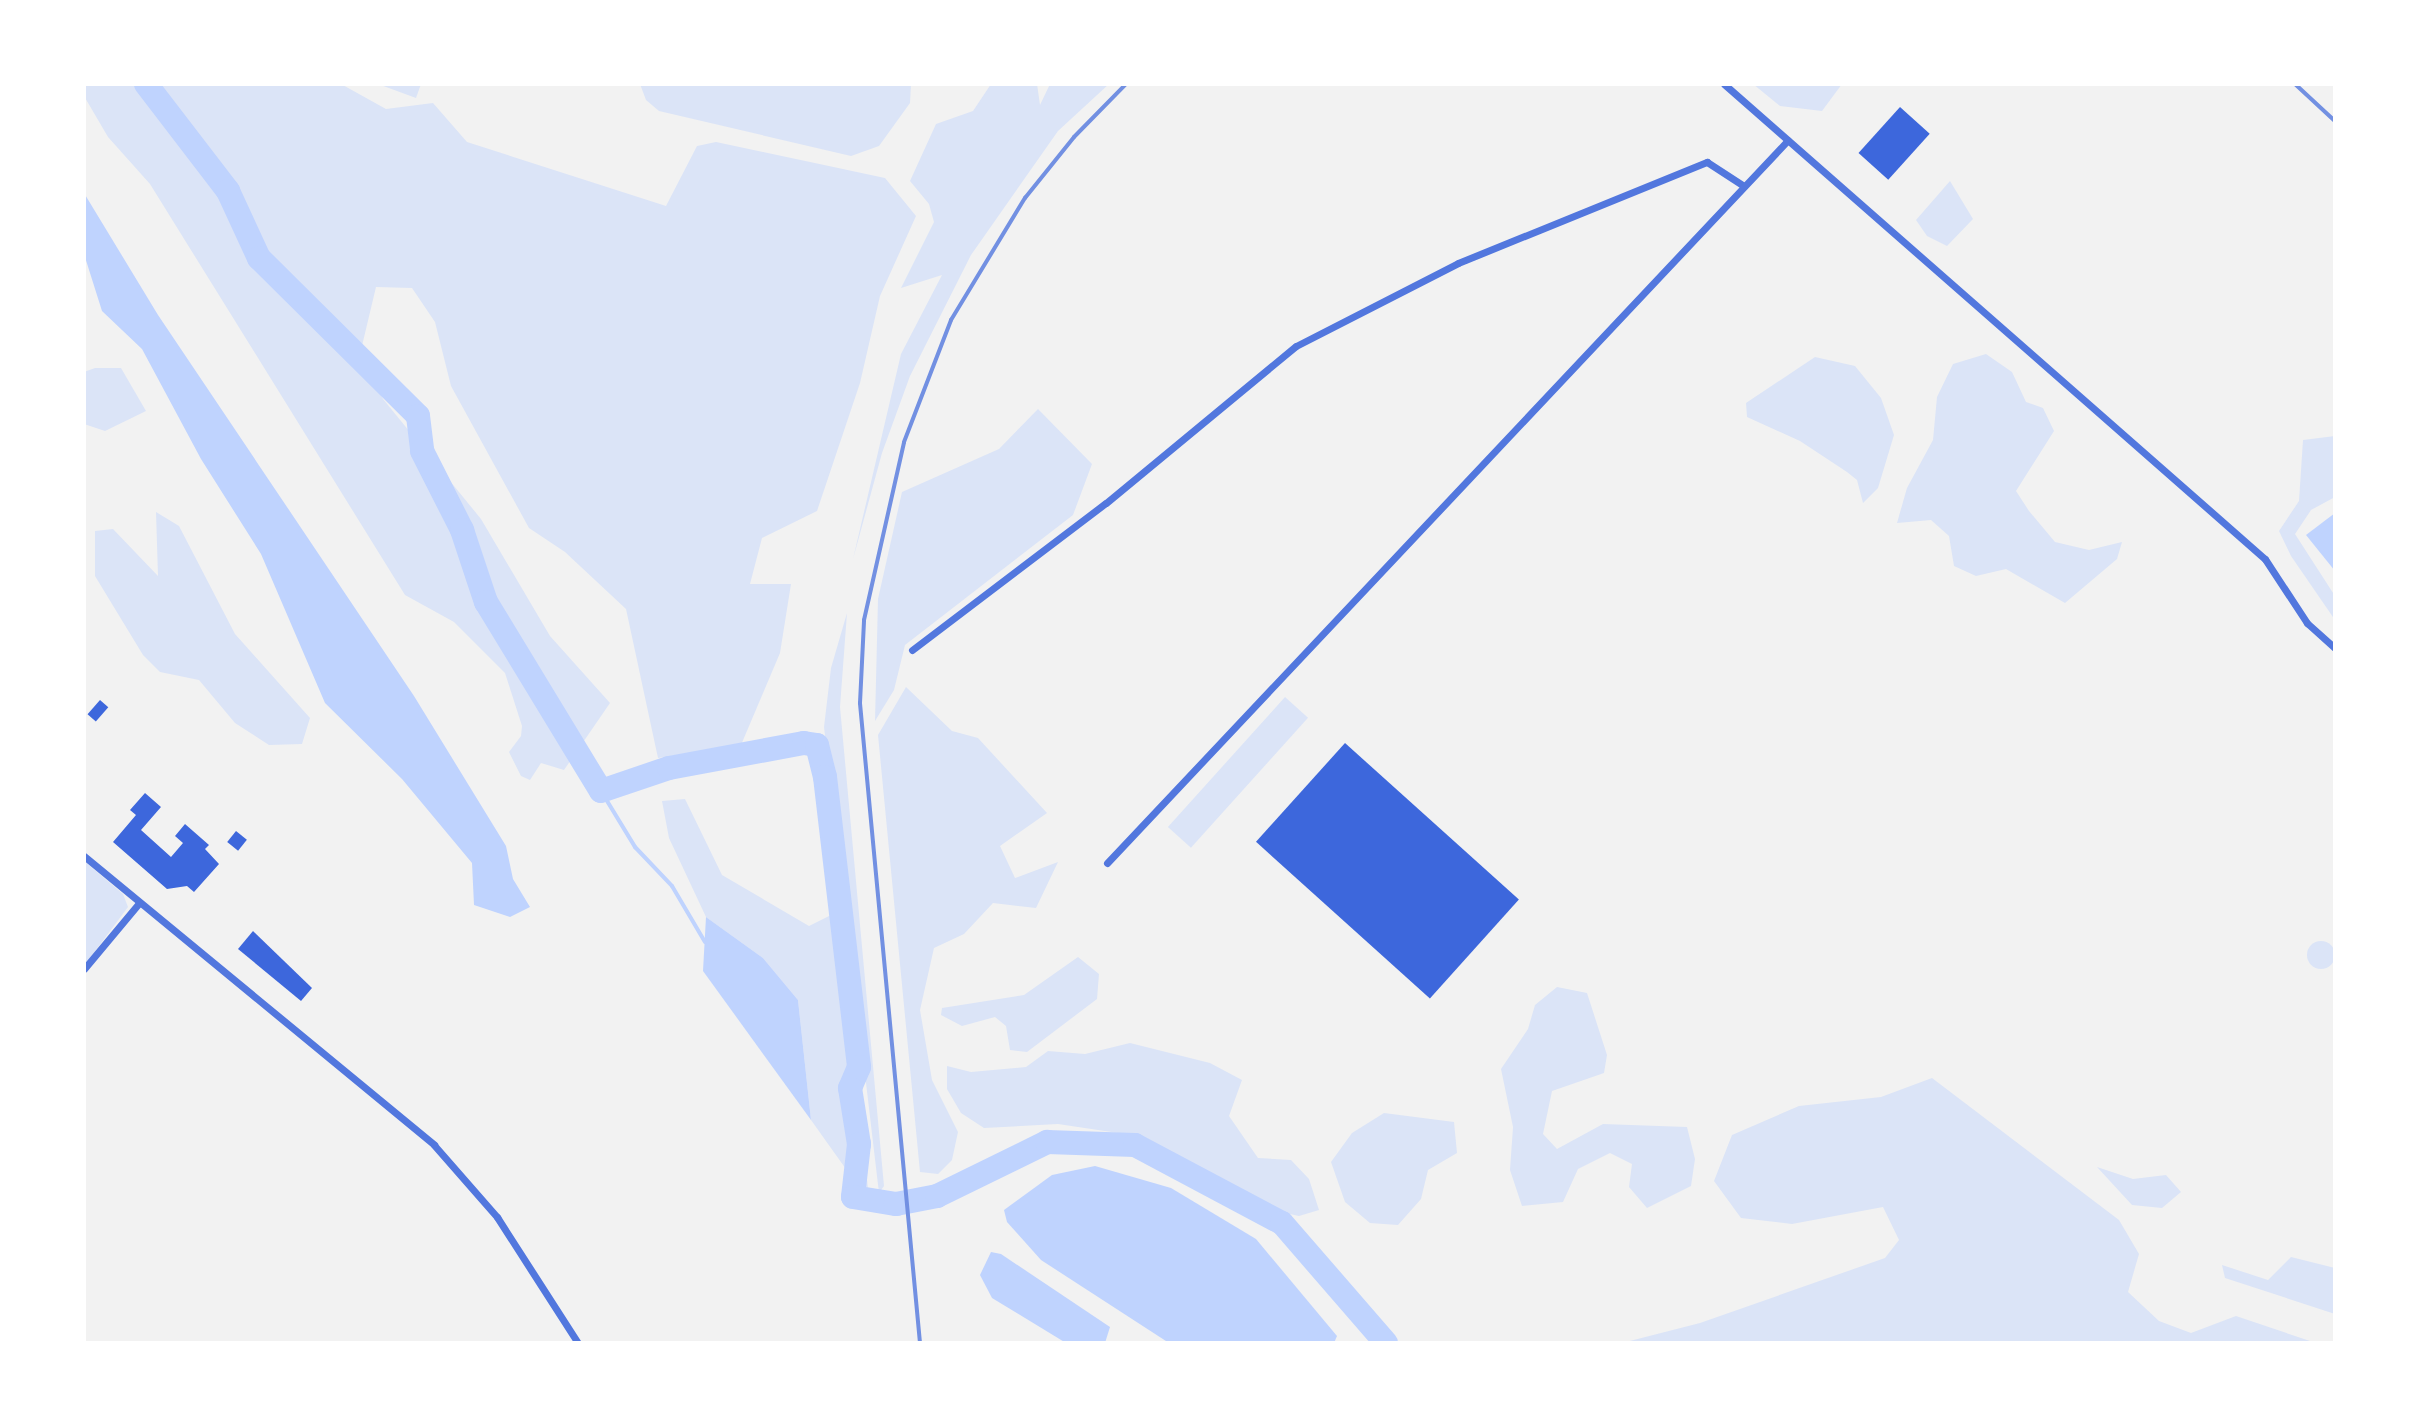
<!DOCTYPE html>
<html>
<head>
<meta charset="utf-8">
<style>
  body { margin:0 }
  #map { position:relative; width:2419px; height:1427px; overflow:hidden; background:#f2f2f2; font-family:"Golos Text",sans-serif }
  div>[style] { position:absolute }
  .green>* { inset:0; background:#dbe4f7; transform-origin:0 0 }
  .round { border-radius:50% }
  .water>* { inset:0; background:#bfd3fe }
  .stream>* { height:4px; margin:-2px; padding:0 2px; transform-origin:2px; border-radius:2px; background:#bfd3fe }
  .river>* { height:24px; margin:-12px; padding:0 12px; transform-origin:12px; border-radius:12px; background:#bfd3fe }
  .building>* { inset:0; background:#3d67dc; transform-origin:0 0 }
  .minor>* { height:7px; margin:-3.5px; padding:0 3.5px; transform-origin:3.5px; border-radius:3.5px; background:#5277de }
  .rail>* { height:4px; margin:-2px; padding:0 2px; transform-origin:2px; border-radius:2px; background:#7290e2 }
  span { translate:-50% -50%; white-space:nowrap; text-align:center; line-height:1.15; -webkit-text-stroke:6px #fff; paint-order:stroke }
  .frame { position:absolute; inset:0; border:86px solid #fff; pointer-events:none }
</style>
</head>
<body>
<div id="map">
  <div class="green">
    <div style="clip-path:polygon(84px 84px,341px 84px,386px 109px,433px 103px,467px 142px,666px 206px,697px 146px,716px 142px,885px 178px,916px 216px,880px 296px,860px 383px,817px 511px,762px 538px,750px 584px,791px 584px,780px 653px,741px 745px,658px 758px,626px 609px,565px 552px,529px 528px,451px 386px,435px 322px,412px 288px,376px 287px,361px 350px,383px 399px,481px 519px,550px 636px,610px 703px,564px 770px,541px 763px,530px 780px,521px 776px,509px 752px,521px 736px,522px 726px,505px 673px,454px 622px,405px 595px,150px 184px,108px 137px,84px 96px)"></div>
    <div style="clip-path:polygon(378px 84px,421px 84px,416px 98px)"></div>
    <div style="clip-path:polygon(640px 84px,911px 84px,910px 103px,879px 146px,851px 156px,659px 111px,646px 100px)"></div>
    <div style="clip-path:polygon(991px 84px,1037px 84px,1040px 105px,1050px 84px,1109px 84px,1058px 131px,971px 255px,910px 376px,882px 453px,853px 559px,901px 354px,942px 275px,901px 288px,934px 222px,929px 204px,910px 181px,936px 124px,973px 111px)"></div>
    <div style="clip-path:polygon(1753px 84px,1842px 84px,1822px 111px,1780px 106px)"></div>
    <div style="clip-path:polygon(1950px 181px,1973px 219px,1947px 246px,1927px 236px,1916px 220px)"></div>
    <div style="clip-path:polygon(1986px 354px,2012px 372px,2026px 402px,2043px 408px,2054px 431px,2016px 491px,2029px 511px,2055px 542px,2089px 550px,2122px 542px,2117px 559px,2065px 603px,2006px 569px,1976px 576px,1954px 566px,1949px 536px,1931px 520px,1897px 523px,1907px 488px,1933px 440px,1937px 397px,1953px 364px)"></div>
    <div style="clip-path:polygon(1815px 357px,1855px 366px,1881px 398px,1894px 435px,1878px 488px,1863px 503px,1857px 480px,1847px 472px,1800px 441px,1747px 417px,1746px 403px)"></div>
    <div style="clip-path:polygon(95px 368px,121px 368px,146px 411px,105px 431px,84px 424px,84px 372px)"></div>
    <div style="clip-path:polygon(1038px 409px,1092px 464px,1073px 515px,905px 645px,894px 690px,875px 721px,878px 599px,902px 492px,999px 449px)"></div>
    <div style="clip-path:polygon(2335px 436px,2335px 497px,2311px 510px,2295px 534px,2335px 596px,2335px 620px,2291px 556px,2279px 531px,2299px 501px,2303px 440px)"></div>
    <div style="clip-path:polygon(156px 512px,179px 526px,235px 634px,310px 718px,302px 744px,269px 745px,235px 723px,199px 680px,160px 672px,143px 655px,95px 576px,95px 531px,113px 529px,158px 576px)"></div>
    <div style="clip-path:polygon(847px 613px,840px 707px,884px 1186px,879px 1193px,824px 727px,831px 668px)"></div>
    <div style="clip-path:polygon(906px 687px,952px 731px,978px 738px,1047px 813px,1000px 846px,1015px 878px,1058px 862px,1036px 908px,993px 903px,964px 934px,934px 948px,920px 1010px,932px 1080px,958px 1132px,952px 1160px,938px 1174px,920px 1172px,878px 735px)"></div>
    <div style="left:1285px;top:697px;width:31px;height:175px;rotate:42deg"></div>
    <div style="clip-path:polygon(685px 799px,722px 875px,809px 926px,835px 913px,868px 1188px,853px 1179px,811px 1120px,798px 1000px,763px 958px,706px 917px,669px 838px,662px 801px)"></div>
    <div style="clip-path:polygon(84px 861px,123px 894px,128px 907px,84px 966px)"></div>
    <div class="round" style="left:2307px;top:941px;width:28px;height:28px"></div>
    <div style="clip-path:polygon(1078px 957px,1099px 974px,1097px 999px,1027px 1052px,1010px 1050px,1006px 1026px,995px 1017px,962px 1026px,941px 1015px,942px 1008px,1024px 995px)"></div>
    <div style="clip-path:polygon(1557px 987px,1587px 993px,1607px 1055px,1604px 1073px,1552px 1091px,1543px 1134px,1557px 1149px,1603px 1124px,1687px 1127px,1695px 1159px,1691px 1186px,1647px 1208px,1629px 1187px,1632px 1164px,1610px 1153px,1578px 1169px,1563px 1202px,1522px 1206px,1510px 1170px,1513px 1127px,1501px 1069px,1528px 1029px,1535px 1005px)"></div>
    <div style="clip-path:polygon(1130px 1043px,1210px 1063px,1242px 1080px,1229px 1116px,1258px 1158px,1291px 1160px,1309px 1179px,1319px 1210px,1299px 1216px,1266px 1209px,1138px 1136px,1058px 1124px,984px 1128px,961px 1113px,947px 1089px,947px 1066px,971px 1072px,1026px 1067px,1048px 1051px,1085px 1054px)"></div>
    <div style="clip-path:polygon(1932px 1078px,2119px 1220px,2139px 1254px,2128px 1292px,2159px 1321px,2191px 1333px,2236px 1316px,2316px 1343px,1622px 1343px,1700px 1323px,1885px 1258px,1899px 1240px,1883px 1207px,1792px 1224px,1741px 1218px,1714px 1181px,1732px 1135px,1799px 1106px,1881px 1097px)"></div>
    <div style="clip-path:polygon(1384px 1113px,1454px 1122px,1457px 1153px,1428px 1170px,1421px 1199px,1398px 1225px,1370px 1223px,1345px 1202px,1331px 1162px,1352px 1133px)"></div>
    <div style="clip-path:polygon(2097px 1167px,2133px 1179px,2166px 1175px,2181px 1192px,2162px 1208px,2132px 1205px)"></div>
    <div style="clip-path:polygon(2291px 1257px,2335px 1268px,2335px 1314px,2225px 1278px,2222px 1265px,2268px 1280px)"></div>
  </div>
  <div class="water">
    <div style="clip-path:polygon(84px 193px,158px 315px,414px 696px,506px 846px,513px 879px,530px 907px,510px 917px,474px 905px,472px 863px,402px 779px,325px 703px,261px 554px,201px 459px,142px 349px,102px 311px,84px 254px)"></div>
    <div style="clip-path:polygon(2335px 513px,2335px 571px,2306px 535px)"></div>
    <div style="clip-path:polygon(706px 917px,763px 958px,798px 1000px,811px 1120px,703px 971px)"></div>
    <div style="clip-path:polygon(1095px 1166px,1171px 1188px,1256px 1239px,1337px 1336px,1334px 1343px,1169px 1343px,1041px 1260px,1007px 1222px,1004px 1210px,1052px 1175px)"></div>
    <div style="clip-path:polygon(991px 1252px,1001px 1254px,1110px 1327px,1105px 1343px,1066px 1343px,992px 1298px,980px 1275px)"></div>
  </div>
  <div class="stream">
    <div style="left:601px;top:791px;width:66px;rotate:58.7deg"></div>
    <div style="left:635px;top:847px;width:54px;rotate:46.5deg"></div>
    <div style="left:672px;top:886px;width:65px;rotate:59.5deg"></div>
  </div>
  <div class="river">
    <div style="left:146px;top:84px;width:135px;rotate:52.5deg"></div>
    <div style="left:228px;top:191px;width:74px;rotate:65.2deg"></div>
    <div style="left:259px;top:258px;width:224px;rotate:44.8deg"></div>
    <div style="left:418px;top:416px;width:35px;rotate:83deg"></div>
    <div style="left:422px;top:451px;width:89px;rotate:63.1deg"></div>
    <div style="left:462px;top:530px;width:76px;rotate:71.6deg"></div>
    <div style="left:486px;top:602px;width:221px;rotate:58.7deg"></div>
    <div style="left:601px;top:791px;width:72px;rotate:-18.7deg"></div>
    <div style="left:669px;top:768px;width:137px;rotate:-10.5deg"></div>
    <div style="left:804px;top:743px;width:13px;rotate:9deg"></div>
    <div style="left:817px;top:745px;width:33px;rotate:76deg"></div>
    <div style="left:825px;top:777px;width:292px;rotate:83.3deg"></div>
    <div style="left:859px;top:1067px;width:23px;rotate:113deg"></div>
    <div style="left:850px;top:1088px;width:57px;rotate:80.9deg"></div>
    <div style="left:859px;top:1144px;width:53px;rotate:96.5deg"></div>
    <div style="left:853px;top:1197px;width:44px;rotate:9.2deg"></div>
    <div style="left:896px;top:1204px;width:42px;rotate:-11deg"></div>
    <div style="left:937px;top:1196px;width:123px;rotate:-26.1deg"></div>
    <div style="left:1047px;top:1142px;width:88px;rotate:2deg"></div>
    <div style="left:1135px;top:1145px;width:166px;rotate:28deg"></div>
    <div style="left:1282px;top:1223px;width:159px;rotate:49.1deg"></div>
  </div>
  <div class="building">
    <div style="left:1900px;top:107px;width:40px;height:62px;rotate:42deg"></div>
    <div style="left:100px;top:700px;width:11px;height:19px;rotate:41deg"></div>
    <div style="left:1345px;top:743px;width:234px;height:133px;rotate:42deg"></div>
    <div style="clip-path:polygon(145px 793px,161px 807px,141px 830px,171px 857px,183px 843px,175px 836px,185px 824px,209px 845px,205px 849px,219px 864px,194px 892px,187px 886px,167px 889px,113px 842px,136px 815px,130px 810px)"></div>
    <div style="left:236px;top:831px;width:14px;height:14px;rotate:39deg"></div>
    <div style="clip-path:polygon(253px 931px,312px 988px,301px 1001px,238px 949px)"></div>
  </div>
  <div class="minor">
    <div style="left:1724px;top:84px;width:720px;rotate:41.28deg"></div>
    <div style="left:2265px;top:559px;width:77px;rotate:56.7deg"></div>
    <div style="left:2307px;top:623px;width:38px;rotate:42deg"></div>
    <div style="left:912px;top:650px;width:243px;rotate:-37.2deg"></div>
    <div style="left:1106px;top:503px;width:246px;rotate:-39.6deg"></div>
    <div style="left:1296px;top:346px;width:182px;rotate:-27.1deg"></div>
    <div style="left:1458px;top:263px;width:269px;rotate:-22.1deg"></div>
    <div style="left:1707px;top:162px;width:44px;rotate:33deg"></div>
    <div style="left:84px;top:856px;width:454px;rotate:39.5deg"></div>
    <div style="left:434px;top:1145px;width:96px;rotate:48.8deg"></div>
    <div style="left:497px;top:1217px;width:150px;rotate:57.3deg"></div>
    <div style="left:1107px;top:863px;width:993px;rotate:-46.71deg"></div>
    <div style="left:84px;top:969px;width:86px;rotate:-50.2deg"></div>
  </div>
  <div class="rail">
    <div style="left:2295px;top:84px;width:54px;rotate:42.8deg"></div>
    <div style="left:920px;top:1343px;width:643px;rotate:-95.36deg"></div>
    <div style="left:860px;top:703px;width:83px;rotate:-87.2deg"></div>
    <div style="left:864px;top:620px;width:182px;rotate:-77.3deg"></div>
    <div style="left:904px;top:442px;width:131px;rotate:-68.9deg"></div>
    <div style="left:951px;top:320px;width:143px;rotate:-58.8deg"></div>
    <div style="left:1025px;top:198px;width:78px;rotate:-51.2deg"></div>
    <div style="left:1074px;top:137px;width:74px;rotate:-45.5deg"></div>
  </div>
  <div class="frame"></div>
</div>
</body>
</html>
